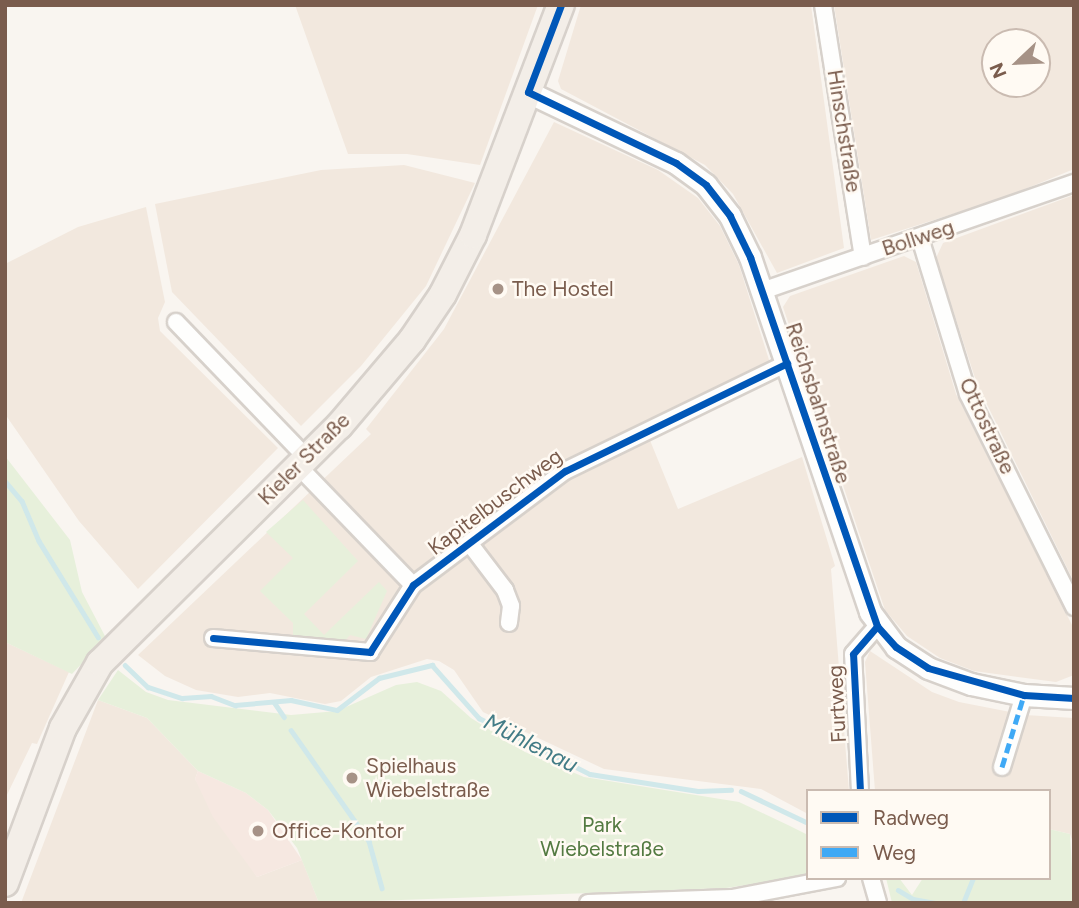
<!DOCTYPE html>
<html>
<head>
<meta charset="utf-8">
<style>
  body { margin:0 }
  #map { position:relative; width:1079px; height:908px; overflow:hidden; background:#f9f5f0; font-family:Figtree,sans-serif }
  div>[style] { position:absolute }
  .residential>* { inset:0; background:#f2e8de }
  .commercial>* { inset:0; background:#f6e8e1 }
  .green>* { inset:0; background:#e7f0db }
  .stream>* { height:4.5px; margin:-2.25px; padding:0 2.25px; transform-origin:2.25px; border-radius:2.25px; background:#d0e8ea }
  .roads { filter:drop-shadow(2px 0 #d7d1cb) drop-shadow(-2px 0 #d7d1cb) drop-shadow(0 2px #d7d1cb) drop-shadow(0 -2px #d7d1cb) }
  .minor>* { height:16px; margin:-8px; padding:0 8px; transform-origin:8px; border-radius:8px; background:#fefefd }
  .tertiary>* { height:21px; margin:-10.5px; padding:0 10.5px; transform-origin:10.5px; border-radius:10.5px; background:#fefefd }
  .primary>* { height:26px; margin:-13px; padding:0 13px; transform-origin:13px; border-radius:13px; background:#f3eee8 }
  .quiet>* { height:5px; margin-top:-2.5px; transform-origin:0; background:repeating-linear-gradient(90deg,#3fa9f5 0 10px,transparent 0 15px) }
  .cycleway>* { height:7px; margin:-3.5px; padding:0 3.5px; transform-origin:3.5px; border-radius:3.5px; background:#0057b8 }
  .dots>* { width:19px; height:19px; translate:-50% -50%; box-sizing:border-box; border:4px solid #fffaf3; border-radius:50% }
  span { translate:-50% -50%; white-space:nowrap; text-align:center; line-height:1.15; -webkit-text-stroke:5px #fffaf3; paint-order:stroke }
  .street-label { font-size:21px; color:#7a5c4d }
  .poi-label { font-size:21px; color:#7a5c4d }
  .left { translate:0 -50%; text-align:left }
  .park-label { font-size:21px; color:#537a41 }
  .water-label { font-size:23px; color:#437c86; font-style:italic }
  .frame { position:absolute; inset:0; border:7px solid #7a5c4d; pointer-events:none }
  .legend { position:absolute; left:806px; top:789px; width:245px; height:91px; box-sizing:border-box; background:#fffaf3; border:2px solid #cabbb1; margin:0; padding:9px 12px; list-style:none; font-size:21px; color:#7a5c4d }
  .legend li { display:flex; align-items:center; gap:14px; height:35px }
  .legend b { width:35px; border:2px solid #cabbb1 }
  .north { position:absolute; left:981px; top:28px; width:70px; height:70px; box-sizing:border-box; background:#fffaf3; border:2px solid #cabbb1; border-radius:50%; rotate:247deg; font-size:19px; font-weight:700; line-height:28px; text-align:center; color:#7a5c4d }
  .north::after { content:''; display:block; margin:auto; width:24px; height:32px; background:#a69286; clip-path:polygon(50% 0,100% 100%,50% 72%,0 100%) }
</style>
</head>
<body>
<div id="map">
  <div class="residential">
    <div style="clip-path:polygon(295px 5px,538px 5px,480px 165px,407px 154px,348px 154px)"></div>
    <div style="clip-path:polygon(581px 5px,811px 5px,844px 248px,777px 273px,733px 194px,705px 165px,561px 89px,558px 81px)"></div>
    <div style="clip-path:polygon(evenodd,834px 5px,1074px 5px,1074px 169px,1003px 198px,871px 240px,834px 5px,995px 42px,1037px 42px,1037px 84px,995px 84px,995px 42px)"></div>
    <div style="clip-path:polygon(554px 122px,658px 170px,698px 198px,720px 226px,739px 265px,775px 379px,647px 433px,678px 509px,802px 457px,835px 566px,831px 569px,849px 791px,808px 791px,808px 814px,761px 789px,604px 769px,483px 712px,454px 670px,439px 661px,427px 659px,371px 677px,341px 701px,325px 704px,270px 693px,238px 697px,196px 690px,165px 676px,138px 655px,371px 434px,366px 429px,444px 329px)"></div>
    <div style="clip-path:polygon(404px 165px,475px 183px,426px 286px,361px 366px,301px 426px,172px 292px,155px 204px,321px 170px)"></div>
    <div style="clip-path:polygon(1074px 195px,1074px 582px,977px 384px,936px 258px,943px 243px)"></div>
    <div style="clip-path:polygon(146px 207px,165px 302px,158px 318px,160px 331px,278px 448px,138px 589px,79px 521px,5px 414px,5px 264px,78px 227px)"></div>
    <div style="clip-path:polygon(904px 256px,916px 262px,956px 394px,1074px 629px,1074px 675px,1056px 682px,974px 671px,940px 658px,907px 636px,885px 610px,783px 307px,790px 296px)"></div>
    <div style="clip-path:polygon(5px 642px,69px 672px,37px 744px,32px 743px,5px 799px)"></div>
    <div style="clip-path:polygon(870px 651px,932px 692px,959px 702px,1025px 715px,1074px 718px,1074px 846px,1070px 834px,1049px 829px,1049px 791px,875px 791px,865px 662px)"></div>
    <div style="clip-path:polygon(98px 700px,147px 718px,198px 771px,195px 779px,257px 877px,302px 860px,319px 903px,21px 903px)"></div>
  </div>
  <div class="commercial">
    <div style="clip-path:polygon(198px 771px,246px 793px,268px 810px,302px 860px,257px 877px,213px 817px,195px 779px)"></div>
  </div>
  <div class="green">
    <div style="clip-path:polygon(5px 456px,70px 540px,82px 592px,106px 638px,72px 674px,5px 642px)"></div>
    <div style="clip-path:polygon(303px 500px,358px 561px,304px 614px,324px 635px,379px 582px,387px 591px,366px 639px,350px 635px,341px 645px,293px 638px,293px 623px,260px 591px,293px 558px,266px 532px)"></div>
    <div style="clip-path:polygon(118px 670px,146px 692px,168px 700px,291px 715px,337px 711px,396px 685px,417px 682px,441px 691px,471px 718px,525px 752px,584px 777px,739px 802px,790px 826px,808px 835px,808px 876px,726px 888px,319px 903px,297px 848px,268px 810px,246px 793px,198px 771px,147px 718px,98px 700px)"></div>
    <div style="clip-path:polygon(1049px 829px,1070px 834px,1074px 903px,892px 903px,886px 878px,899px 878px,912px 895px,923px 878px,1049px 878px)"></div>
  </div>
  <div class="stream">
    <div style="left:5px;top:481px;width:26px;rotate:50deg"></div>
    <div style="left:22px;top:501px;width:43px;rotate:67deg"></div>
    <div style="left:39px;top:541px;width:113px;rotate:58.4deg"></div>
    <div style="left:125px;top:665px;width:32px;rotate:44deg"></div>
    <div style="left:148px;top:687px;width:36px;rotate:18deg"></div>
    <div style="left:182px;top:698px;width:29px;rotate:-4deg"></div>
    <div style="left:211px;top:696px;width:26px;rotate:21deg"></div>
    <div style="left:235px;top:705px;width:56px;rotate:-5.1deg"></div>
    <div style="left:291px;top:700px;width:47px;rotate:12.3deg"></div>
    <div style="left:337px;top:710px;width:53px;rotate:-37.3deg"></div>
    <div style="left:379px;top:678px;width:55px;rotate:-13.8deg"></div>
    <div style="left:432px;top:665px;width:71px;rotate:48.4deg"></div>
    <div style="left:479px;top:718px;width:124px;rotate:26.8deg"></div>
    <div style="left:590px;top:774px;width:109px;rotate:8.9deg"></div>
    <div style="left:698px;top:791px;width:33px;rotate:-2deg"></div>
    <div style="left:274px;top:702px;width:18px;rotate:56deg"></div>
    <div style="left:291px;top:730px;width:136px;rotate:54.9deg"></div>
    <div style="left:369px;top:841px;width:49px;rotate:74.5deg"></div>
    <div style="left:741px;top:791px;width:74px;rotate:25.5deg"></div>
    <div style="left:898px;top:890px;width:17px;rotate:31deg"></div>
    <div style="left:913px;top:899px;width:22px;rotate:10deg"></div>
    <div style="left:963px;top:903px;width:27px;rotate:-68deg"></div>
  </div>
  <div class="roads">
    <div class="minor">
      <div style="left:823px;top:5px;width:255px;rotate:81deg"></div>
      <div style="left:920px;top:238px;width:163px;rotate:72.9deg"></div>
      <div style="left:968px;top:394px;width:238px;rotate:63.5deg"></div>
      <div style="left:762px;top:291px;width:330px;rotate:-19.1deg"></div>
      <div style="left:176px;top:322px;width:189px;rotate:46.1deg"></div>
      <div style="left:298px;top:466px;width:165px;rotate:46deg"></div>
      <div style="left:470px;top:544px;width:58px;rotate:52.7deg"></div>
      <div style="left:505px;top:590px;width:17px;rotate:69deg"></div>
      <div style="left:511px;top:606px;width:17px;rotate:97deg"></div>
      <div style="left:213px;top:638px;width:158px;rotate:5.1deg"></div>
      <div style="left:370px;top:652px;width:80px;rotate:-57.3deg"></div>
      <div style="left:413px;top:585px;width:190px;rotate:-36.9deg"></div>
      <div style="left:565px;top:471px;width:247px;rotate:-25.9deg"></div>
      <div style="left:1002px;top:767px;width:75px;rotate:-73deg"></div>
      <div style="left:860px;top:791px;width:137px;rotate:-92.9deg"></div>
      <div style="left:853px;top:654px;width:37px;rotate:-49deg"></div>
      <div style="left:871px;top:878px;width:26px;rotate:74deg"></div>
      <div style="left:588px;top:903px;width:144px;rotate:-2deg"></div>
      <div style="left:732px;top:898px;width:107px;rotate:-10.8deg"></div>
    </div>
    <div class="tertiary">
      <div style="left:528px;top:92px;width:164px;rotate:25.6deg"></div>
      <div style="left:676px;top:163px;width:37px;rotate:36deg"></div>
      <div style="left:706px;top:185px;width:39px;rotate:52deg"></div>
      <div style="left:730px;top:216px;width:46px;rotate:64deg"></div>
      <div style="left:750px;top:257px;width:375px;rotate:71.3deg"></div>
      <div style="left:870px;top:612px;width:44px;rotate:53.4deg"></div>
      <div style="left:896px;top:647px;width:38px;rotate:33deg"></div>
      <div style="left:928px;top:668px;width:46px;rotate:20.4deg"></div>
      <div style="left:971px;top:684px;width:54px;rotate:11.7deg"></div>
      <div style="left:1024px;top:695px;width:50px;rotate:3.4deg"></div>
    </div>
    <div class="primary">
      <div style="left:5px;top:883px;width:165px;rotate:-69.5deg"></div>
      <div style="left:63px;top:728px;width:75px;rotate:-60.4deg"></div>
      <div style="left:100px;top:663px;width:337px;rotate:-44.8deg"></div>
      <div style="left:339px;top:426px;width:113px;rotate:-49.7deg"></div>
      <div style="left:412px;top:340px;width:55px;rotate:-56deg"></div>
      <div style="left:443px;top:294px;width:66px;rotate:-63deg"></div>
      <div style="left:473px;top:235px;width:246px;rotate:-69.1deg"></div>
    </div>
  </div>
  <div class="quiet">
    <div style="left:1002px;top:767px;width:75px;rotate:-73deg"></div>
  </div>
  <div class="cycleway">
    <div style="left:561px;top:5px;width:93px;rotate:110.8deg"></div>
    <div style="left:528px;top:92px;width:164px;rotate:25.6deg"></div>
    <div style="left:676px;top:163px;width:37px;rotate:36deg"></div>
    <div style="left:706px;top:185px;width:39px;rotate:52deg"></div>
    <div style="left:730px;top:216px;width:46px;rotate:64deg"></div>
    <div style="left:750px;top:257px;width:390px;rotate:71deg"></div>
    <div style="left:877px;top:626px;width:28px;rotate:48deg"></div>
    <div style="left:896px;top:647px;width:38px;rotate:33deg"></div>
    <div style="left:928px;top:668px;width:100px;rotate:15.7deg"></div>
    <div style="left:1024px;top:695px;width:50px;rotate:3.4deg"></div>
    <div style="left:213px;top:638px;width:158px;rotate:5.1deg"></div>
    <div style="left:370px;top:652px;width:80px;rotate:-57.3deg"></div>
    <div style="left:413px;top:585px;width:190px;rotate:-36.9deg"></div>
    <div style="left:565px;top:471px;width:247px;rotate:-25.9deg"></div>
    <div style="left:860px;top:791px;width:137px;rotate:-92.9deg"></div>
    <div style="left:853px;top:654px;width:37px;rotate:-49deg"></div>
  </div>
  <div class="dots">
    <div style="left:498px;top:289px;background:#a69286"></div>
    <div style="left:352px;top:778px;background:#a69286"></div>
    <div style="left:258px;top:831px;background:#a69286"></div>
  </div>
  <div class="street-label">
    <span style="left:844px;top:131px;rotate:81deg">Hinschstraße</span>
    <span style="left:918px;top:238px;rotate:-18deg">Bollweg</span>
    <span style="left:818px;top:403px;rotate:72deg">Reichsbahnstraße</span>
    <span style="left:987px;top:426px;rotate:65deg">Ottostraße</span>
    <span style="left:304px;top:459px;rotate:-45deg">Kieler Straße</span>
    <span style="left:495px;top:502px;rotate:-37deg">Kapitelbuschweg</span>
    <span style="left:837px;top:704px;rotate:-93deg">Furtweg</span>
  </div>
  <div class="poi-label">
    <span class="left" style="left:512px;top:289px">The Hostel</span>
    <span class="left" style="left:366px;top:778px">Spielhaus<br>Wiebelstraße</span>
    <span class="left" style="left:272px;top:831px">Office-Kontor</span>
  </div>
  <div class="park-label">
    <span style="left:602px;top:837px">Park<br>Wiebelstraße</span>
  </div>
  <div class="water-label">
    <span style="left:531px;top:743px;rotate:27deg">Mühlenau</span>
  </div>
  <div class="frame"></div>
  <ul class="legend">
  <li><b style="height:9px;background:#0057b8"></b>Radweg</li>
  <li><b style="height:9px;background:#3fa9f5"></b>Weg</li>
  </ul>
  <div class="north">N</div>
</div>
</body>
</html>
